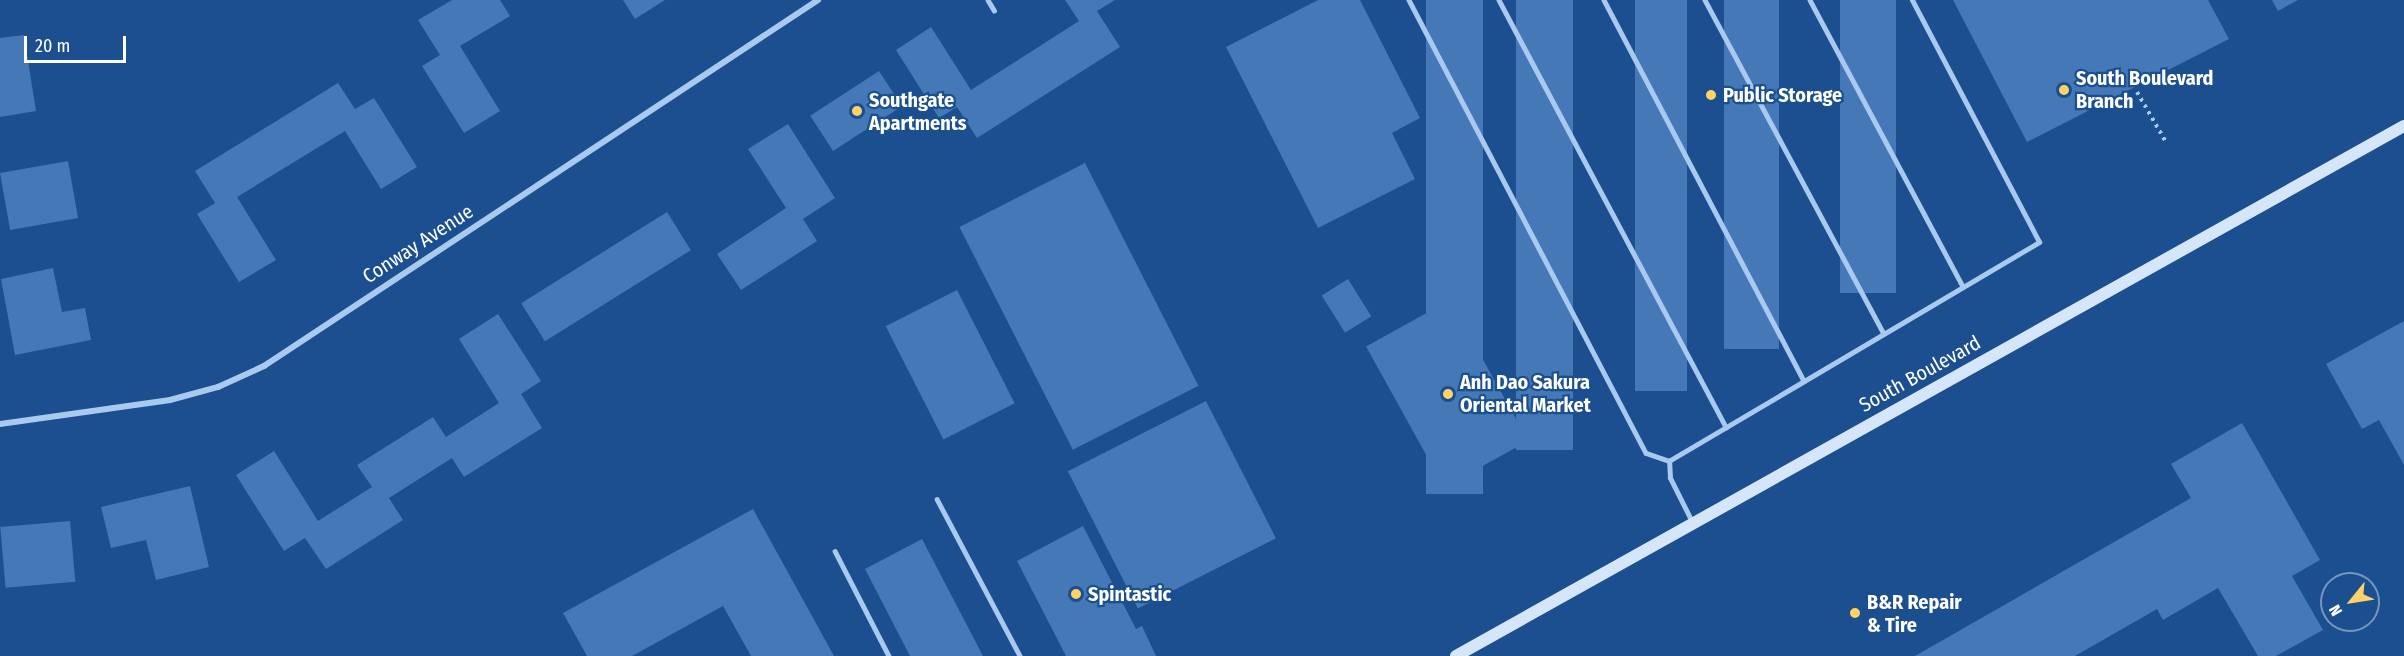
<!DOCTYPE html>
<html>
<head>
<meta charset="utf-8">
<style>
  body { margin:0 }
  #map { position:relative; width:2404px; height:656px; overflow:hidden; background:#1b4f8f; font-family:"Fira Sans Condensed",sans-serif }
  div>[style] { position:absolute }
  .building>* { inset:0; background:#4478b7; transform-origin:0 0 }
  .path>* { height:4px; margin-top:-2px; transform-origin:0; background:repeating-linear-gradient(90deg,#a9c9ee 0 3px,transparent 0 7.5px) }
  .service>* { height:4.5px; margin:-2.25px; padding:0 2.25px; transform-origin:2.25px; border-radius:2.25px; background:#a9c9ee }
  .minor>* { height:6px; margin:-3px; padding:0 3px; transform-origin:3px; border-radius:3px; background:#a9c9ee }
  .secondary>* { height:12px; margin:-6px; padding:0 6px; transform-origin:6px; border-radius:6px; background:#d6e6fa }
  .dots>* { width:16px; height:16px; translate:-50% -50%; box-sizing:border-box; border:3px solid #1b4f8f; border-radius:50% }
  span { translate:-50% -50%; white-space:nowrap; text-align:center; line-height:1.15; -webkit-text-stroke:4.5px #1b4f8f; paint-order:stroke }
  .poi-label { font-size:20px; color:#fff; font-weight:700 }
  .left { translate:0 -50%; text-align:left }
  .street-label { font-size:20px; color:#fff }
  .north { position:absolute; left:2320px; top:572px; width:60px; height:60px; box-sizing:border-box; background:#1b4f8f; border:2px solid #7695bc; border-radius:50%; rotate:240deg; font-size:16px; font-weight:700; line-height:24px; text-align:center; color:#fff }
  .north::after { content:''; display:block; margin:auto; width:21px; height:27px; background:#ffd166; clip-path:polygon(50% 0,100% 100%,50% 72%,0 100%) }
  .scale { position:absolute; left:24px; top:36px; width:102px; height:27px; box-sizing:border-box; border:3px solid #fff; border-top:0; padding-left:8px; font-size:18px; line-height:21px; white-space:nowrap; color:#fff; -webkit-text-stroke:4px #1b4f8f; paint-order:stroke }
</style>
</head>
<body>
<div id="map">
  <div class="building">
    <div style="clip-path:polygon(452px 0,500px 0,510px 16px,460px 46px,500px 111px,464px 133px,422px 66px,440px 55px,418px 20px)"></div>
    <div style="clip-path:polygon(623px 0,665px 0,635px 19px)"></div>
    <div style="clip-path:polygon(1065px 0,1115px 0,1097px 11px,1120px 47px,977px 138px,957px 107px,939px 118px,896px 50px,931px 27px,971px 90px,1079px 21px)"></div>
    <div style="clip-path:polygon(1318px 0,1360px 0,1420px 118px,1392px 133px,1415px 179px,1318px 228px,1226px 47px)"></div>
    <div style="left:1426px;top:0;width:57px;height:494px"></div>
    <div style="left:1516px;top:0;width:57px;height:450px"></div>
    <div style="left:1635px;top:0;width:52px;height:391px"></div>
    <div style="left:1724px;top:0;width:55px;height:349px"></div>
    <div style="left:1840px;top:0;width:56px;height:293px"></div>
    <div style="clip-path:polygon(1953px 0,2208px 0,2229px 39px,2027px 142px)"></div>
    <div style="clip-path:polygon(2272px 0,2298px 0,2278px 11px)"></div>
    <div style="clip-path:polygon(24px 35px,36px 111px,0 117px,0 38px)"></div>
    <div style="left:879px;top:71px;width:42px;height:82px;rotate:57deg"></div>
    <div style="clip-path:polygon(338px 83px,355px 109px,374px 98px,417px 167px,381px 189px,345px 131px,237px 197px,276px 260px,239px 282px,197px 214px,215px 203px,195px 171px)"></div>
    <div style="clip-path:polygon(788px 124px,835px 198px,803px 219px,817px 241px,741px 290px,717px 254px,786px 208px,748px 149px)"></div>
    <div style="left:68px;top:161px;width:58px;height:69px;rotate:80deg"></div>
    <div style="left:1085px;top:163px;width:250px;height:141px;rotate:63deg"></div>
    <div style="left:667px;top:212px;width:45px;height:172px;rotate:58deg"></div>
    <div style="clip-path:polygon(53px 268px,62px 312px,85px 308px,91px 340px,15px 355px,1px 279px)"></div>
    <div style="left:1348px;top:279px;width:44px;height:31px;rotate:58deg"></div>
    <div style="left:957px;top:290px;width:127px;height:80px;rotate:63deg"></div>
    <div style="left:1450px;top:300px;width:161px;height:96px;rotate:61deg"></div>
    <div style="clip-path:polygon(498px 314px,541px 381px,521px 394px,542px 428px,464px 477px,452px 458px,389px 498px,403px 520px,326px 569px,305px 538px,284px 551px,236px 475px,274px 451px,318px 521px,372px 487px,357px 465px,433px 417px,446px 437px,499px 403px,459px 339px)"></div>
    <div style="clip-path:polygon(2404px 321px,2404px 465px,2379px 420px,2362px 429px,2326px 364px)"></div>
    <div style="left:1206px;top:401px;width:154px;height:155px;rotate:63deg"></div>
    <div style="clip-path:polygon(2242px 423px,2320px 560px,2292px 576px,2323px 630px,2276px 656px,2258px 656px,2218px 588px,2163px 620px,2157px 609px,2075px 656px,1915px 656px,2191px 498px,2171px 464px)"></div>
    <div style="clip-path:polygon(190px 486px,209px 567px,156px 580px,146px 540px,111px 548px,101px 507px)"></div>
    <div style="clip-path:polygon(753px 509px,834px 656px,751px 656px,723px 606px,632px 656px,587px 656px,563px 613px)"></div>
    <div style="left:70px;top:521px;width:61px;height:70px;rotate:85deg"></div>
    <div style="clip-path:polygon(1083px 526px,1136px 629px,1142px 626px,1156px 656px,1066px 656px,1017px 561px)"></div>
    <div style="clip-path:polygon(922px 539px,983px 656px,910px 656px,865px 569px)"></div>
  </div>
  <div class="path">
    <div style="left:2137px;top:92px;width:58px;rotate:59.9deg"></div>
  </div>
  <div class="service">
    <div style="left:988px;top:0;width:12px;rotate:59deg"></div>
    <div style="left:1409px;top:0;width:511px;rotate:62.38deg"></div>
    <div style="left:1646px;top:453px;width:24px;rotate:19deg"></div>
    <div style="left:1499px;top:0;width:484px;rotate:62deg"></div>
    <div style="left:1604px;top:0;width:430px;rotate:62.3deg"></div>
    <div style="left:1705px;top:0;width:377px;rotate:61.8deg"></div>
    <div style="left:1810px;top:0;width:324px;rotate:61.9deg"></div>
    <div style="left:937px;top:499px;width:178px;rotate:62.1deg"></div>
    <div style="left:1692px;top:522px;width:49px;rotate:-116.6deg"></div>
    <div style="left:1670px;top:478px;width:17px;rotate:-93deg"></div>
    <div style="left:1669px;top:461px;width:430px;rotate:-30.6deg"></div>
    <div style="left:2039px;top:242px;width:273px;rotate:-117.7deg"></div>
    <div style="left:835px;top:551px;width:118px;rotate:62.8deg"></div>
  </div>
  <div class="minor">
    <div style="left:0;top:424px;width:172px;rotate:-8deg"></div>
    <div style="left:170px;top:400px;width:50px;rotate:-15.2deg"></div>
    <div style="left:218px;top:387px;width:51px;rotate:-24.5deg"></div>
    <div style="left:264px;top:366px;width:664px;rotate:-33.45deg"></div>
  </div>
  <div class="secondary">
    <div style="left:1456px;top:656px;width:1086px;rotate:-29.21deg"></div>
  </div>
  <div class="dots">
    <div style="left:2064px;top:90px;background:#ffd166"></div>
    <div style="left:1711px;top:95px;background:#ffd166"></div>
    <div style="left:857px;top:111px;background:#ffd166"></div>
    <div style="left:1448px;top:394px;background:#ffd166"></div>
    <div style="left:1076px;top:594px;background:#ffd166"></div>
    <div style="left:1855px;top:613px;background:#ffd166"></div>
  </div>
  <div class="poi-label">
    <span class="left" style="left:2076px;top:90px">South Boulevard<br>Branch</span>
    <span class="left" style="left:1723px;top:95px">Public Storage</span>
    <span class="left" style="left:869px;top:112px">Southgate<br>Apartments</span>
    <span class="left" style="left:1460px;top:394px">Anh Dao Sakura<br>Oriental Market</span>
    <span class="left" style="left:1088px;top:594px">Spintastic</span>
    <span class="left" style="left:1867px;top:614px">B&amp;R Repair<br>&amp; Tire</span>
  </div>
  <div class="street-label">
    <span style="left:418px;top:244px;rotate:-33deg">Conway Avenue</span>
    <span style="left:1920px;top:374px;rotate:-29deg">South Boulevard</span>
  </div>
  <div class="north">N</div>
  <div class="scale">20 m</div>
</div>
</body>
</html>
